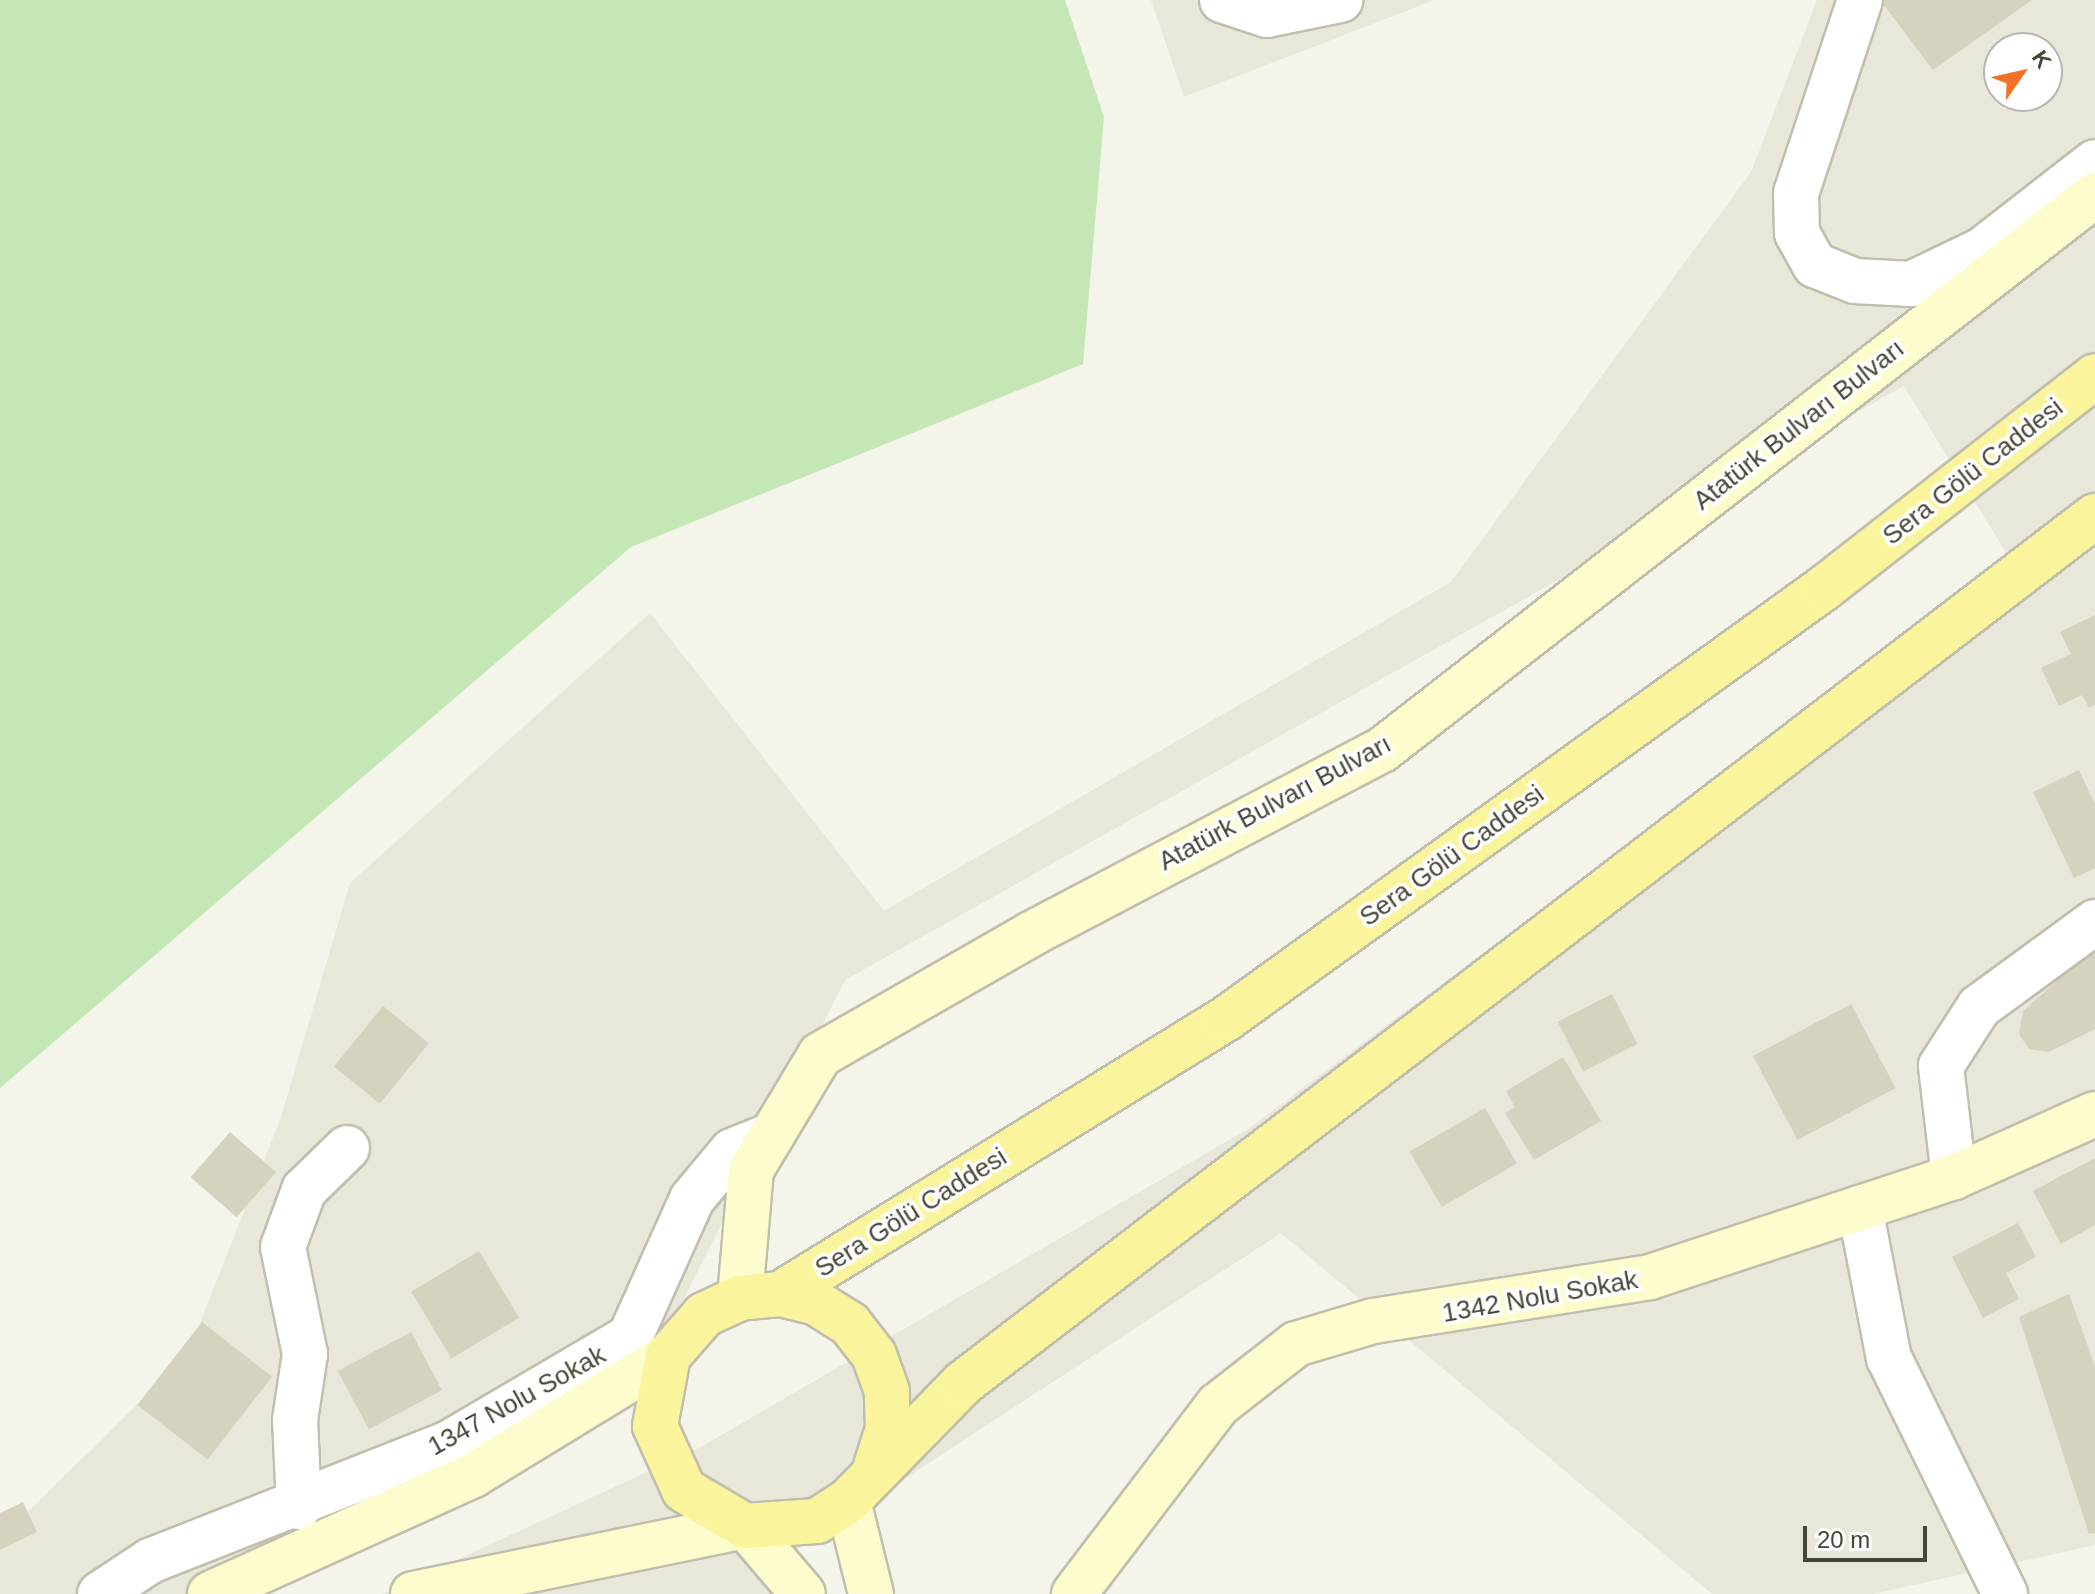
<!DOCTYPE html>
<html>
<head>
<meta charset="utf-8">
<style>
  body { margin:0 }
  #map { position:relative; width:2095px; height:1594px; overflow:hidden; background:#f4f4ea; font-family:Helvetica,sans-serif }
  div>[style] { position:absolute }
  .residential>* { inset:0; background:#e8e7d9 }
  .green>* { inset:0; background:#c5e7b5 }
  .building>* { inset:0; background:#d6d2c0; transform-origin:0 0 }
  .roads { filter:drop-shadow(2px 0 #c0bead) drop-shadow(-2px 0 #c0bead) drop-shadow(0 2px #c0bead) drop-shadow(0 -2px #c0bead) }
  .street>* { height:44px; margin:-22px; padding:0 22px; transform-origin:22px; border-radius:22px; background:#fff }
  .secondary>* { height:44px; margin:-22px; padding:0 22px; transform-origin:22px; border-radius:22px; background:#fdfccc }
  .primary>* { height:44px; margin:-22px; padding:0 22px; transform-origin:22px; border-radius:22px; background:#faf59d }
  span { translate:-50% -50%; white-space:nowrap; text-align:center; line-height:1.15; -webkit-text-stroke:7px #fff; paint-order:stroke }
  .street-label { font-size:26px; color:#484638 }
  .north { position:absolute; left:1983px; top:32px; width:80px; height:80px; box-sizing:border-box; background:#fff; border:2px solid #b6b5af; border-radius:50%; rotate:56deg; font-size:22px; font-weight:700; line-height:32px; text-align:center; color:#484638 }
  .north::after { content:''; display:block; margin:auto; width:28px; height:36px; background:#f27124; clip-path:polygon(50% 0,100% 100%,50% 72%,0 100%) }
  .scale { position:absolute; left:1803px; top:1526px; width:124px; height:36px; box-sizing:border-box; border:4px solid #484638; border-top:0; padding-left:10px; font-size:24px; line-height:28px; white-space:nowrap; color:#484638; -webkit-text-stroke:6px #fff; paint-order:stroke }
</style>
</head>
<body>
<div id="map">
  <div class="residential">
    <div style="clip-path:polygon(1151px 0,1434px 0,1184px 97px)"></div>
    <div style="clip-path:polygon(evenodd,1817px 0,2095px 0,2095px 1545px,1873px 1594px,1712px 1594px,1281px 1233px,774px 1564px,790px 1594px,383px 1594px,701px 1447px,1248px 1129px,2010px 559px,1904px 386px,845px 980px,650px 1366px,249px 1594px,0 1594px,0 1526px,10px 1529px,187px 1356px,281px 1117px,350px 883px,650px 613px,884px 911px,1451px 582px,1751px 172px,1817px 0,1999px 48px,2047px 48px,2047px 96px,1999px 96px,1999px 48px)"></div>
  </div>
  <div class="green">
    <div style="clip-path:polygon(0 0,1065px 0,1104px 117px,1083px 364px,631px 547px,0 1088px)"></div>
  </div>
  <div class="building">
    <div style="clip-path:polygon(1880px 0,2032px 0,1933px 70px)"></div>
    <div style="clip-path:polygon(2095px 615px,2095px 705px,2089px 708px,2082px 695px,2059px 706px,2041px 668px,2071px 654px,2060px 632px)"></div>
    <div style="clip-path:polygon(2079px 770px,2095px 804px,2095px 868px,2074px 878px,2033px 792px)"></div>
    <div style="clip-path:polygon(2095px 946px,2095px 1029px,2049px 1052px,2029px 1049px,2019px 1034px,2023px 1011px)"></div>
    <div style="left:1612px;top:994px;width:56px;height:61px;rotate:63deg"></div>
    <div style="left:1851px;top:1004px;width:95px;height:111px;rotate:62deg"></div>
    <div style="left:383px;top:1006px;width:59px;height:78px;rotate:39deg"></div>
    <div style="clip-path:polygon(1563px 1057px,1601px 1121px,1534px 1160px,1505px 1113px,1515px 1107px,1506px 1091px)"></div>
    <div style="left:1485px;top:1108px;width:64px;height:87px;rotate:60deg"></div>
    <div style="left:230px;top:1132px;width:61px;height:60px;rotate:41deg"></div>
    <div style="clip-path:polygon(2095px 1158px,2095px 1225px,2061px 1244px,2033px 1191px)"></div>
    <div style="clip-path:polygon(2018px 1223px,2036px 1257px,2006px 1273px,2019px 1299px,1983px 1318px,1952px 1257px)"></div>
    <div style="left:479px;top:1251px;width:78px;height:79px;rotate:59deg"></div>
    <div style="clip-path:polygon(2069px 1294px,2095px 1366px,2095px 1533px,2089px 1534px,2019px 1317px)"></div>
    <div style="left:202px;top:1322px;width:89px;height:105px;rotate:38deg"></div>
    <div style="left:411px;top:1332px;width:66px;height:83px;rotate:62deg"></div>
    <div style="clip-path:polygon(23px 1502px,37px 1532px,0 1550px,0 1513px)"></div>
  </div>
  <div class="roads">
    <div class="street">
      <div style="left:1222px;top:0;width:47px;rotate:18.4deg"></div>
      <div style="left:1267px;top:15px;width:75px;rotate:-11.6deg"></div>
      <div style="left:1860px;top:0;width:203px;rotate:108.3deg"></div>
      <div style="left:1796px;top:193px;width:40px;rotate:88.6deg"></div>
      <div style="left:1797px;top:233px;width:37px;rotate:61deg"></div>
      <div style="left:1815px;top:265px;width:43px;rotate:21.8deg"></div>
      <div style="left:1855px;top:281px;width:56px;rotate:3.1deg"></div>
      <div style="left:1911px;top:284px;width:79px;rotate:-25.6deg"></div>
      <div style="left:1982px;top:250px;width:143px;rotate:-37.9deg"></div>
      <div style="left:1954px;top:1177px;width:112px;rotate:-96.7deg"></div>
      <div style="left:1941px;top:1066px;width:70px;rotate:-57.2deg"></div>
      <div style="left:1979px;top:1007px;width:144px;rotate:-36.2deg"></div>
      <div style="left:1860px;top:1208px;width:153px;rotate:79.1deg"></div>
      <div style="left:1889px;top:1358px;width:263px;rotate:63.8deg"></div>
      <div style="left:299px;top:1507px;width:87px;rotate:-92.6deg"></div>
      <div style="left:295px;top:1420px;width:67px;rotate:-81.4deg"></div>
      <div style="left:305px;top:1354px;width:109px;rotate:-101.6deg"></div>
      <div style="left:283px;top:1247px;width:61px;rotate:-69.8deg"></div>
      <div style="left:304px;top:1190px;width:60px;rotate:-44.3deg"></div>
      <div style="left:100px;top:1594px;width:60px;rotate:-33.4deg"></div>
      <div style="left:150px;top:1561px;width:321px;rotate:-21.5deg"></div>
      <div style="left:449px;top:1443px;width:210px;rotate:-30.4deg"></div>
      <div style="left:630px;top:1337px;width:151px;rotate:-65.8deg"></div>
      <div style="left:692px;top:1199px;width:62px;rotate:-50.2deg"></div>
      <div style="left:732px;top:1151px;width:43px;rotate:-21.8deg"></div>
    </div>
    <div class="secondary">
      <div style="left:740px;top:1298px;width:128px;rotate:-85.1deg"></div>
      <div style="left:751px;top:1170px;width:134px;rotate:-59deg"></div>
      <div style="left:820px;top:1055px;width:243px;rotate:-29.8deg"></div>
      <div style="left:1031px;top:934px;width:396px;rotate:-27.7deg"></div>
      <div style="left:1382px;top:750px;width:904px;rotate:-37.9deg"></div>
      <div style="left:848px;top:1501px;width:96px;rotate:76.1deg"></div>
      <div style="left:210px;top:1594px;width:289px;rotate:-24.3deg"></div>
      <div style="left:473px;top:1475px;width:228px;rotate:-31.4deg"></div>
      <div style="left:413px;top:1594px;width:339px;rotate:-11.6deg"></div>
      <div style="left:745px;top:1526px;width:89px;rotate:49.5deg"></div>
      <div style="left:1074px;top:1594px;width:238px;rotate:-52.7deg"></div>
      <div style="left:1218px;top:1405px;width:99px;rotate:-38deg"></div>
      <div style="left:1296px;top:1344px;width:80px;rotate:-16.6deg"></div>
      <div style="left:1373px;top:1321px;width:280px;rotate:-9deg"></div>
      <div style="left:1650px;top:1277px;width:320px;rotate:-18.2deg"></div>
      <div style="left:1954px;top:1177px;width:154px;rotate:-24.1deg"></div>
    </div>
    <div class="primary">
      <div style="left:780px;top:1294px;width:525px;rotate:-31.69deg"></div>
      <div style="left:1227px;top:1018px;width:736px;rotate:-35.76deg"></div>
      <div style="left:1824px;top:588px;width:344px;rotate:-38deg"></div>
      <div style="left:876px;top:1466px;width:39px;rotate:-72deg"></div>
      <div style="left:888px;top:1429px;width:38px;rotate:-92deg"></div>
      <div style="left:887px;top:1391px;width:38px;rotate:-110deg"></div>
      <div style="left:874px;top:1355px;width:39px;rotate:-128deg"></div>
      <div style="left:850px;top:1324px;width:39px;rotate:-148deg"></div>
      <div style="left:817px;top:1303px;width:38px;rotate:-166deg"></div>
      <div style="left:780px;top:1294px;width:40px;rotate:174.3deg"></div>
      <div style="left:740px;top:1298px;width:40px;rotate:155deg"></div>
      <div style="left:704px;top:1315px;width:55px;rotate:131.3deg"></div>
      <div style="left:668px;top:1356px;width:71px;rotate:100.5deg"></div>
      <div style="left:655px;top:1426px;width:70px;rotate:65.6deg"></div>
      <div style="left:684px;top:1490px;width:71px;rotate:30.5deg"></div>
      <div style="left:745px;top:1526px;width:72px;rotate:-4deg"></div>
      <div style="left:817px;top:1521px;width:37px;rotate:-33deg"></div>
      <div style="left:848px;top:1501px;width:165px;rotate:-45.7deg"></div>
      <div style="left:963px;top:1383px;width:1426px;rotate:-37.45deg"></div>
    </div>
  </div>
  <div class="street-label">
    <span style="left:1799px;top:425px;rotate:-38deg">Atatürk Bulvarı Bulvarı</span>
    <span style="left:1973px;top:472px;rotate:-38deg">Sera Gölü Caddesi</span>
    <span style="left:1275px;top:803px;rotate:-28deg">Atatürk Bulvarı Bulvarı</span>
    <span style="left:1452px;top:856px;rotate:-36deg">Sera Gölü Caddesi</span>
    <span style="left:911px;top:1213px;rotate:-32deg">Sera Gölü Caddesi</span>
    <span style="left:1540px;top:1297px;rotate:-10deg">1342 Nolu Sokak</span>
    <span style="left:517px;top:1401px;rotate:-29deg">1347 Nolu Sokak</span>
  </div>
  <div class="north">K</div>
  <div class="scale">20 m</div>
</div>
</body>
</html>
